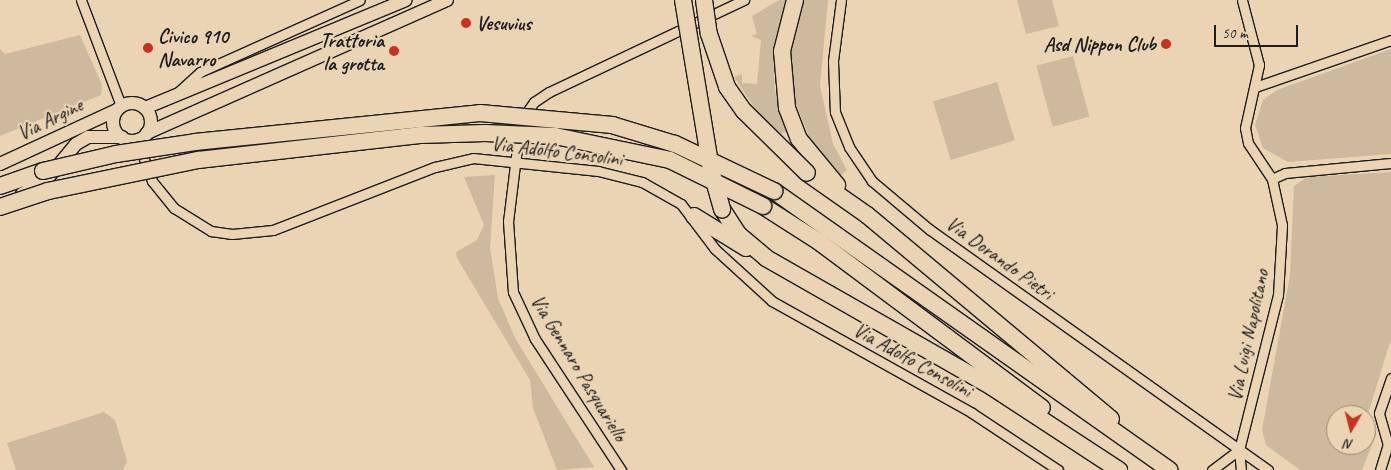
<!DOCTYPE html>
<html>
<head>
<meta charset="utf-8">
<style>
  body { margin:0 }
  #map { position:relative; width:1391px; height:470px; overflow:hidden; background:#ebd4b3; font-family:Caveat,sans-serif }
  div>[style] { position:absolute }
  .green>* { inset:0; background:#cdb99d; transform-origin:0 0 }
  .roads { filter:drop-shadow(1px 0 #1c1c1c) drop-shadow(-1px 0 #1c1c1c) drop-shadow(0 1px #1c1c1c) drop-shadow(0 -1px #1c1c1c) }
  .street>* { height:9px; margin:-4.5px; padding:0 4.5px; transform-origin:4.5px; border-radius:4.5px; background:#ebd4b3 }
  .secondary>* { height:12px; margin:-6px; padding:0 6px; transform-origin:6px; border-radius:6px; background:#ebd4b3 }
  .secondary>.ring { margin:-6px; padding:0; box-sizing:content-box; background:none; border:12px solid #ebd4b3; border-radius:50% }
  .highway>* { height:16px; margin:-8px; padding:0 8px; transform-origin:8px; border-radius:8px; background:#ebd4b3 }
  .bridges { filter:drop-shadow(1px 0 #1c1c1c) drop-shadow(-1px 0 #1c1c1c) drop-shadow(0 1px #1c1c1c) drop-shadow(0 -1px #1c1c1c) }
  .highway-bridge>* { height:16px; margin:-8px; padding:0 8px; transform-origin:8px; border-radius:8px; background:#ebd4b3 }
  .dots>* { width:14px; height:14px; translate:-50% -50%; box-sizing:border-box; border:2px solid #ebd4b3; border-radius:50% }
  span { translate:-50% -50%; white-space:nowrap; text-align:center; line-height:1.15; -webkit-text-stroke:4.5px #ebd4b3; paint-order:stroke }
  .poi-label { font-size:20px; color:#1c1c1c; font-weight:700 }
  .left { translate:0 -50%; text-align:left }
  .right { translate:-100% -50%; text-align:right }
  .street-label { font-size:20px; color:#1c1c1c }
  .north { position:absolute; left:1326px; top:405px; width:50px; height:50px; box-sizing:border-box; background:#ebd4b3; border:1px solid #988a77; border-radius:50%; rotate:188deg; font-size:14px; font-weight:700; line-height:20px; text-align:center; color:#1c1c1c }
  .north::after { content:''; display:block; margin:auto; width:18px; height:22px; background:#c8321e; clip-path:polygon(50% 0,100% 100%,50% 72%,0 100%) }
  .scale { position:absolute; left:1214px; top:25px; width:84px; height:22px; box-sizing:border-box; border:2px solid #1c1c1c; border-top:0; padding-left:6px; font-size:15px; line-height:18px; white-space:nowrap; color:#1c1c1c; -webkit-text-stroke:4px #ebd4b3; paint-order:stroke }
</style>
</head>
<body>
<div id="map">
  <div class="green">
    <div style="clip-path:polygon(779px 0,787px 0,773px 53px,775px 92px,786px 132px,781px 134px,756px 110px,734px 77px,742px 74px,742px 83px,757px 84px,761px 40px,751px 36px,757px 34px,752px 16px)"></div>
    <div style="clip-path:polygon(804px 0,828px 0,820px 86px,833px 144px,847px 170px,838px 177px,812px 144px,792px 94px,790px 49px)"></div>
    <div style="clip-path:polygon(1017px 0,1052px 0,1059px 26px,1026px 34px)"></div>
    <div style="clip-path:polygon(80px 35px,102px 85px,101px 95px,0 136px,0 49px,5px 54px)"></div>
    <div style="clip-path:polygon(1391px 49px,1391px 154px,1288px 162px,1263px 148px,1255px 125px,1263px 100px,1277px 90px)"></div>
    <div style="left:1073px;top:56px;width:63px;height:38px;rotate:75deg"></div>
    <div style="left:997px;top:82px;width:61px;height:67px;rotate:73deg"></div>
    <div style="clip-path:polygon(evenodd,1391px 172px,1391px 339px,1367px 417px,1376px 435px,1362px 470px,1300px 470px,1266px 445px,1262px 430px,1290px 275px,1294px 186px,1307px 177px,1391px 172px,1336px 415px,1366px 415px,1366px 445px,1336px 445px,1336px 415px)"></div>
    <div style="clip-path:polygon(495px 175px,490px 248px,498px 298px,515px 338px,594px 467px,557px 470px,533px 408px,530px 380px,457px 258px,456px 252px,477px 240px,484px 225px,464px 177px)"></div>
    <div style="clip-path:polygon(104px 412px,115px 420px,127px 461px,123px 470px,16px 470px,7px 443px)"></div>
  </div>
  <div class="roads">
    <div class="street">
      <div style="left:81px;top:0;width:113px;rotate:69.3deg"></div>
      <div style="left:841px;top:0;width:62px;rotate:97.5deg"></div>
      <div style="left:833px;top:61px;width:51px;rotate:87.8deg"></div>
      <div style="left:835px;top:112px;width:38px;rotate:68deg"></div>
      <div style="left:849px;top:147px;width:41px;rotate:55.9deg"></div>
      <div style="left:872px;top:181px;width:75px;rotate:40.1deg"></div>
      <div style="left:929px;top:229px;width:416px;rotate:35.4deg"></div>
      <div style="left:1255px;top:87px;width:144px;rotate:-19.1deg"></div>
      <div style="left:178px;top:92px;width:30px;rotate:-42deg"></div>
      <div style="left:200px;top:72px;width:175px;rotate:-24.2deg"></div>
      <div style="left:522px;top:119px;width:21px;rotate:-55deg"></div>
      <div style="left:534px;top:102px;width:18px;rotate:-34deg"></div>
      <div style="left:549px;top:92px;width:216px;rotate:-25.3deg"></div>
      <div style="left:519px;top:132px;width:90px;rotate:97deg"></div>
      <div style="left:508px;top:221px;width:71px;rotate:86deg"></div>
      <div style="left:513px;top:292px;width:52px;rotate:64.9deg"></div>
      <div style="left:535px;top:339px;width:157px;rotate:56.7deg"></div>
      <div style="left:137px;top:140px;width:44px;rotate:69.9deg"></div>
      <div style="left:152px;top:181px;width:35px;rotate:51deg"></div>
      <div style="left:174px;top:208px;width:44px;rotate:31.9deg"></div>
      <div style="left:211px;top:231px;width:21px;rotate:8deg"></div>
      <div style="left:232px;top:234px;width:41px;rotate:-5.6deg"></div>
      <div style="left:273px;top:230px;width:174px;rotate:-21.3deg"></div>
      <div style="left:435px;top:167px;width:39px;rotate:-13deg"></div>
      <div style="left:473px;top:158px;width:126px;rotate:5.9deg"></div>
      <div style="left:598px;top:171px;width:45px;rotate:14deg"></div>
      <div style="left:642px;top:182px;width:45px;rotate:29.4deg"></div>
      <div style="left:681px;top:204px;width:56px;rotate:52.9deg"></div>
      <div style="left:715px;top:249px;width:77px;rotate:42.4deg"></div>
      <div style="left:772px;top:301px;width:229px;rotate:29.2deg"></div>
      <div style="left:972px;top:413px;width:103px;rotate:33.5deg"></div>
      <div style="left:1272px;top:179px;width:14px;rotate:-25deg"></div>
      <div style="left:1285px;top:173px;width:106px;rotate:-5.4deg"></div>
      <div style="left:1388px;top:445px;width:33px;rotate:-106deg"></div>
      <div style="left:1379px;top:413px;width:37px;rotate:-71deg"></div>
      <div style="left:1212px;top:470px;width:34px;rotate:-37deg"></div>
      <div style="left:1241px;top:470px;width:20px;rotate:-96deg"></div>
      <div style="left:1239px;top:450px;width:160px;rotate:-75.9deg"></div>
      <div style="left:1278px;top:295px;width:70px;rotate:-86.7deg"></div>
      <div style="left:1282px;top:225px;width:47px;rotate:-102.3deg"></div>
      <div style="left:1272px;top:179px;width:43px;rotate:-123.7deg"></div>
      <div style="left:1248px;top:143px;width:15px;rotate:-101deg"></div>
      <div style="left:1245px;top:128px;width:65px;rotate:-77.5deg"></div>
      <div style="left:1259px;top:65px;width:67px;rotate:-104.7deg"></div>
      <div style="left:1380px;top:470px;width:30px;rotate:-73deg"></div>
    </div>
    <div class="secondary">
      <div class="ring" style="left:113px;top:103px;width:26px;height:26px"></div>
      <div style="left:145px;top:108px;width:282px;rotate:-22.5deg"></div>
      <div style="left:147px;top:133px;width:328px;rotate:-23.9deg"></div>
      <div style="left:0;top:164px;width:129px;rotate:-24.8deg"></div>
      <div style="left:22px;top:194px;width:29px;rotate:-31deg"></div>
      <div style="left:47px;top:179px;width:45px;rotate:-50.4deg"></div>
      <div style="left:76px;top:144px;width:14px;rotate:-30deg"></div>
      <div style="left:88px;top:137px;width:34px"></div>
    </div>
    <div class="highway">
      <div style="left:795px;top:0;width:53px;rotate:104.3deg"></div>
      <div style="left:782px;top:51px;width:57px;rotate:85deg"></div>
      <div style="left:787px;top:108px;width:33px;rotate:69deg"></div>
      <div style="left:799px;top:139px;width:60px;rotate:50.4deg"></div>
      <div style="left:807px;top:173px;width:73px;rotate:35deg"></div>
      <div style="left:867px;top:215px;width:318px;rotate:39.9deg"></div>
      <div style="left:0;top:186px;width:46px;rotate:-19.2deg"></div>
      <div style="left:774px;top:191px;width:484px;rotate:35.2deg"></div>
      <div style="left:763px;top:206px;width:65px;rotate:32.5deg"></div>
      <div style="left:818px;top:241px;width:279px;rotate:36.7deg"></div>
      <div style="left:722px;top:209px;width:31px;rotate:57deg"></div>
      <div style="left:739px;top:235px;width:35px;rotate:40deg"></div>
      <div style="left:766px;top:258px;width:260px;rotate:29.7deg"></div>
      <div style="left:992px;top:387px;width:152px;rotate:33.2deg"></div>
      <div style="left:694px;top:216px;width:61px;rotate:31.6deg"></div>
    </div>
  </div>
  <div class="bridges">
    <div class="highway-bridge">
      <div style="left:683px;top:0;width:172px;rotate:80.6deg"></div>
      <div style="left:711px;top:170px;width:41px;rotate:74.2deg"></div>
      <div style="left:704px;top:0;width:34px;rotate:82deg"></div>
      <div style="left:709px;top:34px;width:56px;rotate:71.2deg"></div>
      <div style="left:727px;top:87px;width:29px;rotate:55deg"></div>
      <div style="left:744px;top:111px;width:88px;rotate:44.5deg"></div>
      <div style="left:43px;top:171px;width:75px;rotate:-13.1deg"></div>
      <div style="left:116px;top:154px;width:80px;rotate:-8.6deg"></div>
      <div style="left:195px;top:142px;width:286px;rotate:-5.8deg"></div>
      <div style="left:480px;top:113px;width:133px;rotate:5.2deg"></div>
      <div style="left:612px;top:125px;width:66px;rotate:16.8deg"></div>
      <div style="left:675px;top:144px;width:110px;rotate:25.4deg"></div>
      <div style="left:0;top:207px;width:51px;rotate:-18.4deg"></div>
      <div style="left:48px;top:191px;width:153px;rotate:-11.7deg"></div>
      <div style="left:198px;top:160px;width:223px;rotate:-6.4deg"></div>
      <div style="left:420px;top:135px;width:65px;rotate:-1.8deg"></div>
      <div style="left:485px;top:133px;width:70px;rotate:2.5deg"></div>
      <div style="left:555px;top:136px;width:117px;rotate:11.8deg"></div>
      <div style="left:670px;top:160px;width:104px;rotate:26.3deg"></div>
    </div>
  </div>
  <div class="dots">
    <div style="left:466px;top:23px;background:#c8321e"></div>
    <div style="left:1166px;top:44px;background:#c8321e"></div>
    <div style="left:148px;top:48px;background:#c8321e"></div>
    <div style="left:394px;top:51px;background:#c8321e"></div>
  </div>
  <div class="poi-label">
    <span class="left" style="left:476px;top:23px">Vesuvius</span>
    <span class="left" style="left:158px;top:48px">Civico 910<br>Navarro</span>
    <span class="right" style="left:384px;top:52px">Trattoria<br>la grotta</span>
    <span class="right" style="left:1156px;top:44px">Asd Nippon Club</span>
  </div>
  <div class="street-label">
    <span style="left:50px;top:119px;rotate:-26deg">Via Argine</span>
    <span style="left:557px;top:151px;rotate:7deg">Via Adolfo Consolini</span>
    <span style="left:1000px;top:258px;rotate:36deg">Via Dorando Pietri</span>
    <span style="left:1248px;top:335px;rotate:-78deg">Via Luigi Napolitano</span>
    <span style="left:913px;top:360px;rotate:29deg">Via Adolfo Consolini</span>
    <span style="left:579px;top:368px;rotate:59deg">Via Gennaro Pasquariello</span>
  </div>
  <div class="north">N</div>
  <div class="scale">50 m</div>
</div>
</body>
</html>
